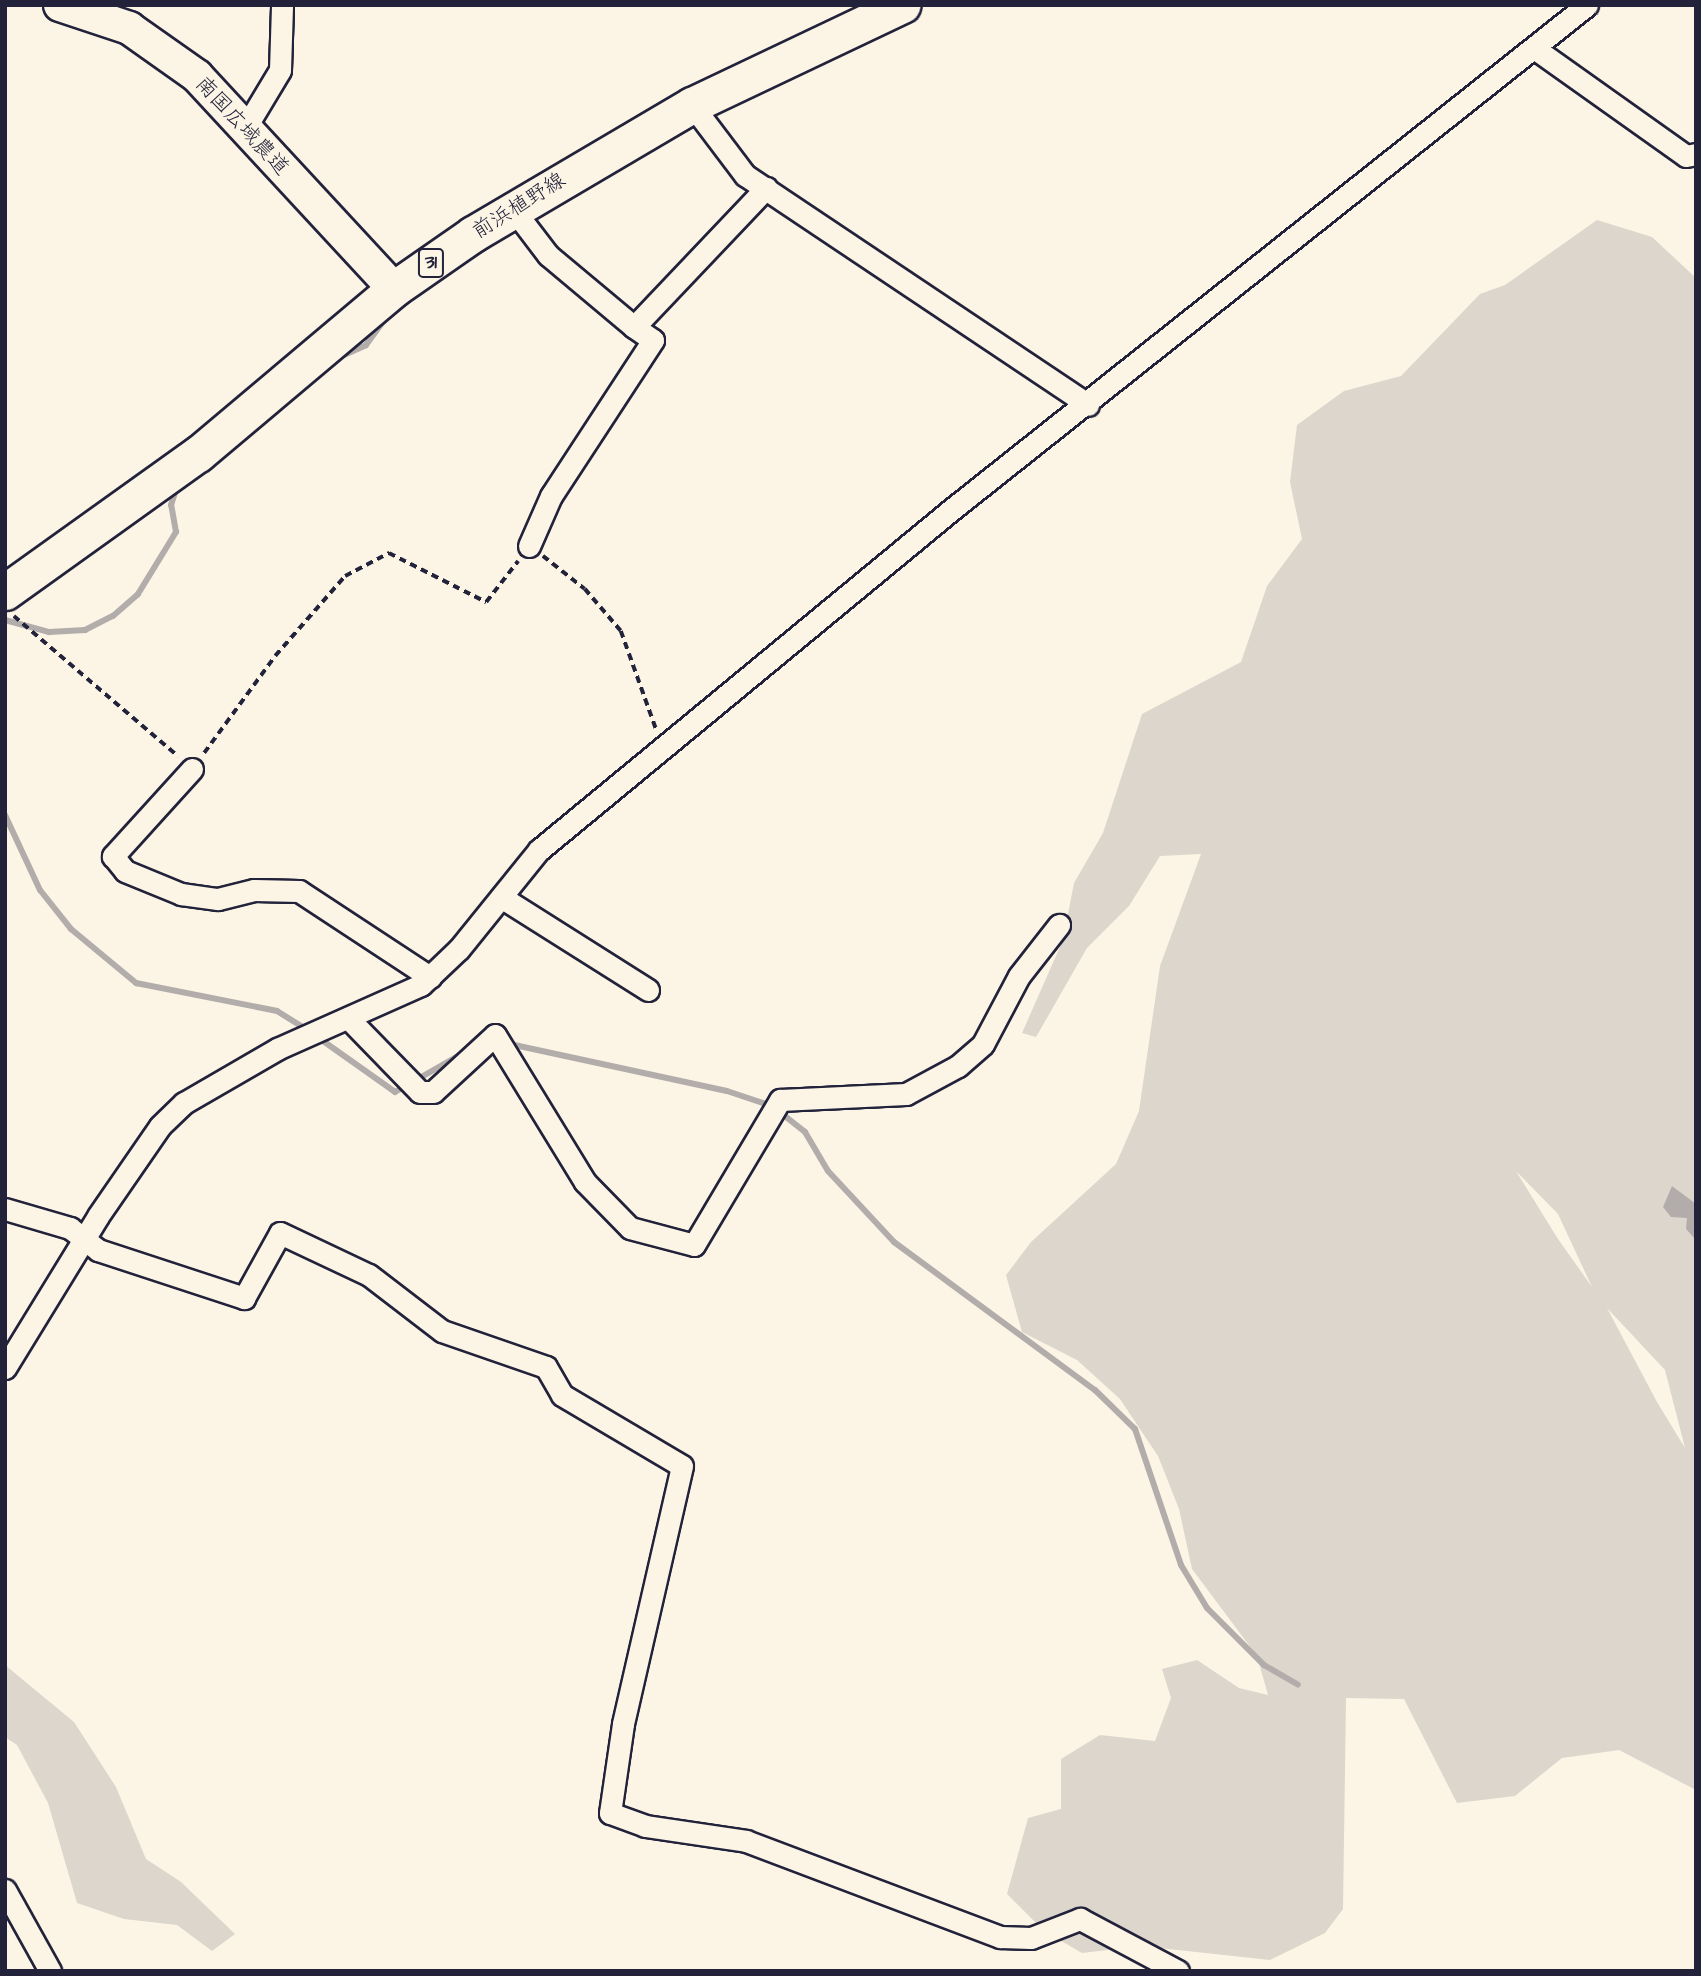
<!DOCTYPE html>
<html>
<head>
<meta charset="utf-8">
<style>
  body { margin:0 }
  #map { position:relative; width:1701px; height:1976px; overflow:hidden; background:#fcf5e5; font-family:"Architects Daughter","Klee One",sans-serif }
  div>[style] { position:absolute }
  .green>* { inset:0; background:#dcd6cc }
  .water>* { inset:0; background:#b2adab }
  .stream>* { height:6px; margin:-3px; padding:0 3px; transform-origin:3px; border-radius:3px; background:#b2adab }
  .path>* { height:3.5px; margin-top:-1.75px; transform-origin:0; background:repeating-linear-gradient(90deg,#22223b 0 7px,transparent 0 12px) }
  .roads { filter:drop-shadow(2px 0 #22223b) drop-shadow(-2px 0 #22223b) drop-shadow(0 2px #22223b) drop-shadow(0 -2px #22223b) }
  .street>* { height:21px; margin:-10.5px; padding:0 10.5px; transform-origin:10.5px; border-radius:10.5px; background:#fcf5e5 }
  .secondary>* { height:32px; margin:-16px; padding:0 16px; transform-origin:16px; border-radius:16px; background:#fcf5e5 }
  .primary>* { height:35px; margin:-17.5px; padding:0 17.5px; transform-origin:17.5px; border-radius:17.5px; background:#fcf5e5 }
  span { translate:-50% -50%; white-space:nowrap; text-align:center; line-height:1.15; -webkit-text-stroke:6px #fcf5e5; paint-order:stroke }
  .shield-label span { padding:2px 5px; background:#fcf5e5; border:2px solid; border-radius:5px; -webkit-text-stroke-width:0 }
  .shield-label { font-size:19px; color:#22223b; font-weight:700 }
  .street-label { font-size:21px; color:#22223b }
  .frame { position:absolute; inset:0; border:7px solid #22223b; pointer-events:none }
</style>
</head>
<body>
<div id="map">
  <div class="green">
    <div style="clip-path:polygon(evenodd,1597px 220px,1652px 237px,1696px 278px,1696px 1790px,1619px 1750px,1562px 1758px,1515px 1796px,1457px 1803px,1404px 1699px,1346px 1698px,1343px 1909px,1325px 1933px,1270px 1960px,1141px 1946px,1082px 1953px,1044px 1931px,1007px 1894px,1028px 1818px,1061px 1809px,1061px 1759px,1100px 1735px,1155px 1741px,1171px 1698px,1162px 1669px,1197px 1660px,1239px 1688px,1268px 1695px,1257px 1656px,1192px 1569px,1179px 1509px,1158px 1456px,1120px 1399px,1077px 1360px,1022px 1332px,1006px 1275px,1031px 1242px,1116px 1164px,1139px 1111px,1160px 966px,1201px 854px,1160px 856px,1129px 906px,1087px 948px,1036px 1037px,1022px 1033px,1063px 940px,1074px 883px,1103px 833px,1142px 714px,1241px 662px,1267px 586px,1302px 539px,1290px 482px,1297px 425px,1344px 391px,1401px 376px,1480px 294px,1505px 285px,1597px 220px,1516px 1171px,1558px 1214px,1592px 1287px,1558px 1239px,1516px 1171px,1597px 220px,1607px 1308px,1665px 1370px,1685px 1448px,1657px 1402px,1607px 1308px)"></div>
    <div style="clip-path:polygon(5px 1665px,74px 1722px,116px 1787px,146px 1859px,181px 1882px,235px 1934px,212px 1951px,177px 1925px,124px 1919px,77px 1903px,48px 1803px,17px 1745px,5px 1737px)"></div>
  </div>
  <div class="water">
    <div style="clip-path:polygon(1672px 1186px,1696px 1204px,1696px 1240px,1686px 1229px,1687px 1218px,1671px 1217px,1663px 1207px)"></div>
  </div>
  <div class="stream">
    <div style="left:632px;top:160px;width:77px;rotate:-29.6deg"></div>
    <div style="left:461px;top:263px;width:70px;rotate:-32.1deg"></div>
    <div style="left:335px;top:359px;width:34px;rotate:-24deg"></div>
    <div style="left:366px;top:345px;width:51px;rotate:-53.8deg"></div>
    <div style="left:5px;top:620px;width:46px;rotate:15.3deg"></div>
    <div style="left:49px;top:632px;width:36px;rotate:-3deg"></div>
    <div style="left:85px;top:630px;width:31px;rotate:-27deg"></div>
    <div style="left:113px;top:616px;width:33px;rotate:-41deg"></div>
    <div style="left:138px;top:594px;width:73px;rotate:-58.5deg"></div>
    <div style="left:176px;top:532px;width:27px;rotate:-100deg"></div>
    <div style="left:171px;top:505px;width:19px;rotate:-72deg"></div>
    <div style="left:5px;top:815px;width:83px;rotate:65deg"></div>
    <div style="left:40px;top:890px;width:50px;rotate:51.5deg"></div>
    <div style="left:71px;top:929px;width:85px;rotate:39.7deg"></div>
    <div style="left:136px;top:983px;width:144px;rotate:11.2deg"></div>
    <div style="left:277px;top:1011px;width:36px;rotate:32deg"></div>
    <div style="left:316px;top:1036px;width:97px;rotate:35.3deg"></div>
    <div style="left:395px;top:1092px;width:83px;rotate:-29.7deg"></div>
    <div style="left:505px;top:1043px;width:227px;rotate:12.2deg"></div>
    <div style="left:727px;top:1091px;width:47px;rotate:18.4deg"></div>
    <div style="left:772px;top:1106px;width:42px;rotate:38.2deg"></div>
    <div style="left:805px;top:1132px;width:45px;rotate:59.5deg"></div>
    <div style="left:828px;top:1171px;width:97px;rotate:47.1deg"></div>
    <div style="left:894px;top:1242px;width:250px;rotate:36.4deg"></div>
    <div style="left:1095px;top:1390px;width:56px;rotate:44.3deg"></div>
    <div style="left:1135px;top:1429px;width:144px;rotate:71.3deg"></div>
    <div style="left:1181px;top:1565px;width:50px;rotate:58.8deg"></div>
    <div style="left:1207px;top:1608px;width:81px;rotate:45deg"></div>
    <div style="left:1264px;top:1665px;width:39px;rotate:30deg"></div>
  </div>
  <div class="path">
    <div style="left:543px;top:556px;width:53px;rotate:38.2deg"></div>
    <div style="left:585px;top:589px;width:55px;rotate:49.4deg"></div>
    <div style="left:621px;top:631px;width:104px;rotate:70.3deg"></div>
    <div style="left:14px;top:616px;width:216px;rotate:40.5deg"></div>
    <div style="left:204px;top:753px;width:120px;rotate:-53.8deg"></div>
    <div style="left:275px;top:656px;width:106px;rotate:-48.8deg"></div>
    <div style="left:345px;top:576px;width:50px;rotate:-27.6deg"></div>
    <div style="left:389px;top:553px;width:109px;rotate:26.8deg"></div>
    <div style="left:486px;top:602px;width:52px;rotate:-52deg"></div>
  </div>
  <div class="roads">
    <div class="street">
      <div style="left:1534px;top:48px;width:186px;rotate:35.4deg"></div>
      <div style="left:1686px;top:156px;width:10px;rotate:-11deg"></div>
      <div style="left:692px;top:105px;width:88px;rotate:52.9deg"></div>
      <div style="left:745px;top:175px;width:413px;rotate:33.8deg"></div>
      <div style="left:244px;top:130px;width:70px;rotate:-59deg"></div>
      <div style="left:280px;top:70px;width:65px;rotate:-88.2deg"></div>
      <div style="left:513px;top:209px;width:58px;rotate:52.7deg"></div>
      <div style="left:548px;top:255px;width:112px;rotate:39.9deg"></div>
      <div style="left:634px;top:327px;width:192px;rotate:-46.5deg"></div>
      <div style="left:529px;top:546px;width:55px;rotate:-66.3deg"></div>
      <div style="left:551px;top:496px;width:186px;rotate:-56.8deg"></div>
      <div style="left:653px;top:340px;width:23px;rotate:-146deg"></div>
      <div style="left:192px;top:769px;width:118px;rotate:132.2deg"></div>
      <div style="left:113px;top:856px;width:19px;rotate:51deg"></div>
      <div style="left:125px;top:871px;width:61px;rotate:22.3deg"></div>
      <div style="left:181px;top:894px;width:37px;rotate:8deg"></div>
      <div style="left:218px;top:899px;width:37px;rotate:-14deg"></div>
      <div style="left:254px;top:890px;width:45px;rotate:1.3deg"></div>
      <div style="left:299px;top:891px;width:157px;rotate:33.3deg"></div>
      <div style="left:501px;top:897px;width:174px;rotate:32.3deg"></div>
      <div style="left:348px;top:1018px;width:103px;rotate:45.8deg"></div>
      <div style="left:420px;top:1092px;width:13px"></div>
      <div style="left:433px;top:1092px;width:84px;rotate:-42.6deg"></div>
      <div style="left:495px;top:1035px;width:172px;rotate:58.5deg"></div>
      <div style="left:585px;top:1182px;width:64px;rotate:45.6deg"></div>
      <div style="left:630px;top:1228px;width:66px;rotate:14.9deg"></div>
      <div style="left:694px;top:1245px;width:169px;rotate:-59.3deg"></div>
      <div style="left:780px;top:1100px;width:126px;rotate:-2.7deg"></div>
      <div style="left:906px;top:1094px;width:59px;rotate:-28.3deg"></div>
      <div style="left:958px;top:1066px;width:33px;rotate:-41deg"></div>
      <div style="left:983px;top:1044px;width:77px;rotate:-62.1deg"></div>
      <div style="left:1019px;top:976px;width:65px;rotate:-51.9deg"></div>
      <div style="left:5px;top:1209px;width:68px;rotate:16.3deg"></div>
      <div style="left:70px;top:1228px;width:36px;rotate:38deg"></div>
      <div style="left:98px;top:1250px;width:154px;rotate:18.2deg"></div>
      <div style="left:244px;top:1298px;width:74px;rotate:-61deg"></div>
      <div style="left:280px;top:1233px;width:98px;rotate:25.3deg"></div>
      <div style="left:369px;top:1275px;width:92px;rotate:37.5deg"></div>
      <div style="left:442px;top:1331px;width:110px;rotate:19.1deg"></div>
      <div style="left:546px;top:1367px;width:32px;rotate:60deg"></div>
      <div style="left:562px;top:1395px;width:139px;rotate:30.6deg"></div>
      <div style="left:682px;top:1466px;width:265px;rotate:102.9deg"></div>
      <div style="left:623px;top:1724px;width:90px;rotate:98.3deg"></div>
      <div style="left:610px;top:1813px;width:37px;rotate:20deg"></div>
      <div style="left:645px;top:1826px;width:102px;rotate:8.4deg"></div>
      <div style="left:746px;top:1841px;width:272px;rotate:20.7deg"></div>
      <div style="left:1000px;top:1937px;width:31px;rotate:2deg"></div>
      <div style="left:1031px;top:1938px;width:53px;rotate:-21.2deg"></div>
      <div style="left:1080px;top:1919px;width:111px;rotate:28deg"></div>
      <div style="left:5px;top:1368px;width:178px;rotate:-58.5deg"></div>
      <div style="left:98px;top:1216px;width:109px;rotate:-55.4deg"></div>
      <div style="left:160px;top:1126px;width:33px;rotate:-44deg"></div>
      <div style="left:184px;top:1103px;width:108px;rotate:-30.1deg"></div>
      <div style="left:277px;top:1049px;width:158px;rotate:-24deg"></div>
      <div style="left:421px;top:985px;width:52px;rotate:-43.5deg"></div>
      <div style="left:459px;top:949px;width:127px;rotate:-51.1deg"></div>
      <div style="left:539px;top:850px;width:534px;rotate:-39.53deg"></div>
      <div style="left:951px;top:510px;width:812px;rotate:-38.45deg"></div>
      <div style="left:5px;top:1890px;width:93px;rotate:60.9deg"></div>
    </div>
    <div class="secondary">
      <div style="left:60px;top:5px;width:73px;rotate:18.4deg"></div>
      <div style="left:129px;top:28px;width:83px;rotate:35.2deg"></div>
      <div style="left:197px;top:76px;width:290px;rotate:47.2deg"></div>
    </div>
    <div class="primary">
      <div style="left:5px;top:592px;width:237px;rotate:-35.6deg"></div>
      <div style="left:198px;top:454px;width:256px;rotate:-40.1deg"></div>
      <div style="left:394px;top:289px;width:96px;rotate:-34.8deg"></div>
      <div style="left:473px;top:234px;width:254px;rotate:-30.5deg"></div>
      <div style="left:692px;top:105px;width:233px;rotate:-25.4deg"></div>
    </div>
  </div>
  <div class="shield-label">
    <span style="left:431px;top:263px">31</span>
  </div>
  <div class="street-label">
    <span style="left:242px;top:126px;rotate:47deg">南国広域農道</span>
    <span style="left:519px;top:206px;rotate:-32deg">前浜植野線</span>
  </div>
  <div class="frame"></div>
</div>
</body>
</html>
